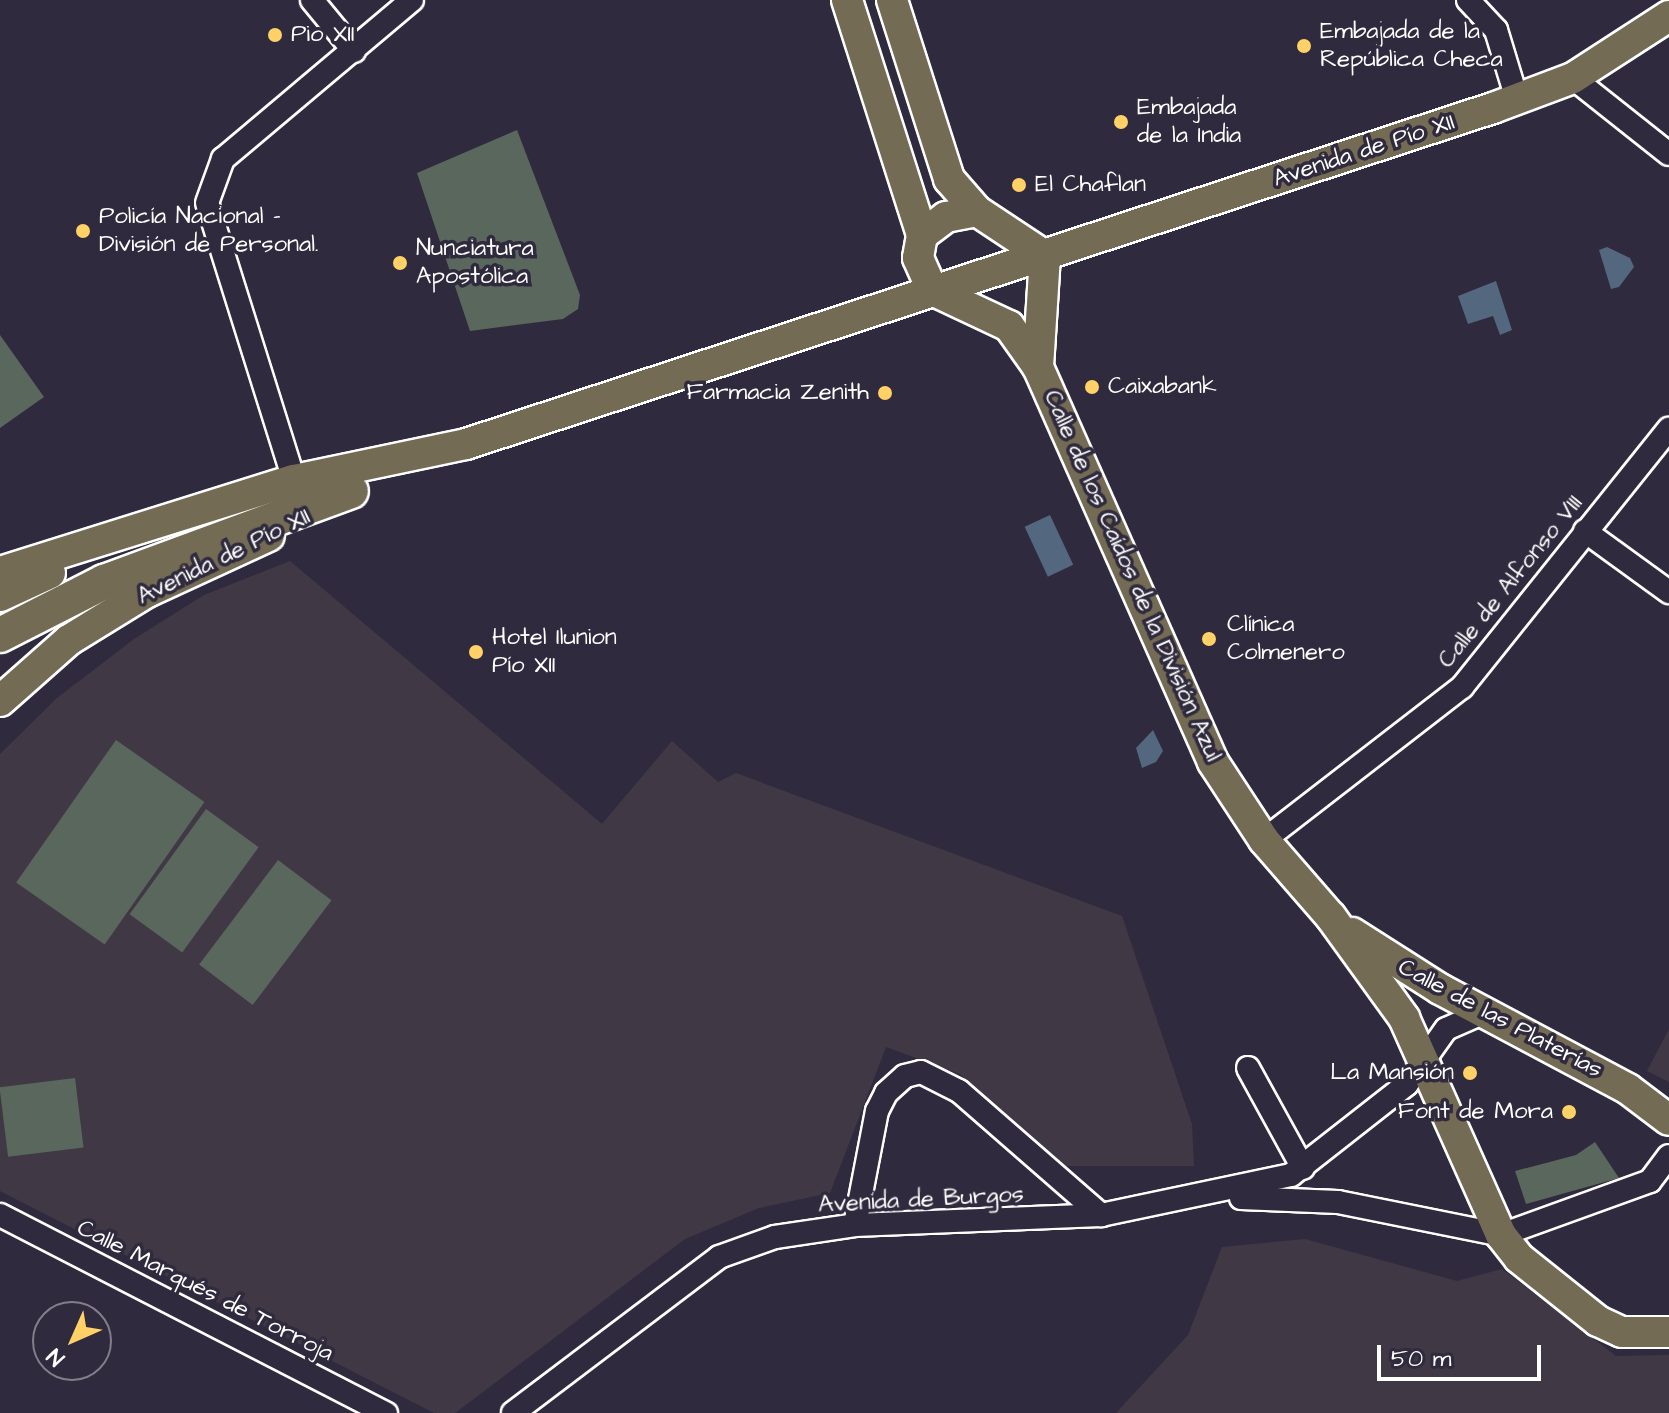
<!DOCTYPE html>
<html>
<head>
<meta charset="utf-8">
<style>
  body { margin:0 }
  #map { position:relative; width:1669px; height:1413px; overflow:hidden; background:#2f2a3d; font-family:"Architects Daughter",sans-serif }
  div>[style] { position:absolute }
  .built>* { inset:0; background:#403945 }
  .green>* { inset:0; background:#5a675c; transform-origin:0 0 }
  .water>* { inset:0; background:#53677e; transform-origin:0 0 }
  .roads { filter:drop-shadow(2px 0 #fff) drop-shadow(-2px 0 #fff) drop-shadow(0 2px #fff) drop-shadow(0 -2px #fff) }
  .minor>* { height:22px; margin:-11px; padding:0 11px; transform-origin:11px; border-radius:11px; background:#2f2a3d }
  .major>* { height:30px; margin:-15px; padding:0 15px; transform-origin:15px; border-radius:15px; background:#746b55 }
  .highway>* { height:34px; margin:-17px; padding:0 17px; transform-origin:17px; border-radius:17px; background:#746b55 }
  .dots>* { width:22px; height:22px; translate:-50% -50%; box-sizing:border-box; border:4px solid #2f2a3d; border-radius:50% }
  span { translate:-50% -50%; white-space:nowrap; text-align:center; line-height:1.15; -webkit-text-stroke:7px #2f2a3d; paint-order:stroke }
  .poi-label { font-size:24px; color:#fff }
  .left { translate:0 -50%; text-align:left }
  .right { translate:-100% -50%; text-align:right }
  .street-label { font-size:24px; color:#fff }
  .north { position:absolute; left:32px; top:1301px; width:80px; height:80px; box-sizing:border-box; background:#2f2a3d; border:2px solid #827f8b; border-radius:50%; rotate:225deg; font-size:22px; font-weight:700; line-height:32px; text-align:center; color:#fff }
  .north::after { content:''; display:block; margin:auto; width:28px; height:36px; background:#ffd166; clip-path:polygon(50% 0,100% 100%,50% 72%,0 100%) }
  .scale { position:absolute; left:1377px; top:1345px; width:164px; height:36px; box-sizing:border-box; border:4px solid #fff; border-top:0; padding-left:10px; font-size:24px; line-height:28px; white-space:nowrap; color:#fff; -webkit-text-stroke:6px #2f2a3d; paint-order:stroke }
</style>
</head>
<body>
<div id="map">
  <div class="built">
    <div style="clip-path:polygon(290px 561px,602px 824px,672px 741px,718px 782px,736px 773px,1122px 916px,1192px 1124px,1194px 1166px,1065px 1166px,960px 1074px,886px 1047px,830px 1193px,759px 1208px,685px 1239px,455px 1413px,434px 1413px,0 1191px,0 754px,57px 698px,134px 639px,204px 595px)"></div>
    <div style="clip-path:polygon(1669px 1029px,1669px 1082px,1647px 1071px)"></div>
    <div style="clip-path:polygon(1305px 1239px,1457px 1281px,1502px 1269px,1616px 1356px,1669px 1355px,1669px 1413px,1116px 1413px,1188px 1335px,1222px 1247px)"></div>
  </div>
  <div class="green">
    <div style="clip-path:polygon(517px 130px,580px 295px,578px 309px,563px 319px,470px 331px,417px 173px)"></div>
    <div style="clip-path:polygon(0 335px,44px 397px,0 428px)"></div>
    <div style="left:116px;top:740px;width:108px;height:174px;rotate:35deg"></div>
    <div style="left:206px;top:809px;width:65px;height:130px;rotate:36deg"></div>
    <div style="left:278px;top:860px;width:67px;height:131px;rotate:37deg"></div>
    <div style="left:75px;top:1078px;width:70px;height:76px;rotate:83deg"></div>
    <div style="clip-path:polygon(1595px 1142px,1619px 1178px,1526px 1204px,1515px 1171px,1576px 1155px)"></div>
  </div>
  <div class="water">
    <div style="clip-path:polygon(1607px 247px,1630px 258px,1634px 267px,1619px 287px,1611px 289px,1599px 250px)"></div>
    <div style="clip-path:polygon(1496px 281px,1512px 330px,1500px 335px,1493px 316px,1468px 324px,1458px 296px)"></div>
    <div style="left:1050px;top:515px;width:55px;height:28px;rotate:65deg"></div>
    <div style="clip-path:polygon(1153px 730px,1163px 751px,1156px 762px,1142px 768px,1136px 748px)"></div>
  </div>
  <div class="roads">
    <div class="minor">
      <div style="left:312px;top:0;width:66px;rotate:50.5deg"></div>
      <div style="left:1468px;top:0;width:41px;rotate:47deg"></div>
      <div style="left:1496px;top:30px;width:72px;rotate:73.1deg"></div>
      <div style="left:1573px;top:78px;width:122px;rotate:38.4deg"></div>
      <div style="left:294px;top:480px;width:290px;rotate:-107.4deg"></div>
      <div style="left:207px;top:203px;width:47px;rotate:-70deg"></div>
      <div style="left:223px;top:159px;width:247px;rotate:-40.1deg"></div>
      <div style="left:1585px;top:531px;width:104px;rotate:36deg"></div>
      <div style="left:1264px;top:840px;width:250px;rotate:-37.7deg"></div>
      <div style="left:1462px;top:687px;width:331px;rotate:-51.3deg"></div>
      <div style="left:1248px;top:1068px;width:114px;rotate:61.2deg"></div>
      <div style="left:1241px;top:1198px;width:97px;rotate:2.4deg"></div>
      <div style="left:1338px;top:1202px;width:166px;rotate:11.4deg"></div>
      <div style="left:1501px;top:1235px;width:158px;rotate:-19.9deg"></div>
      <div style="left:1650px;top:1181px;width:31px;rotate:-53deg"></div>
      <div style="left:0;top:1215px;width:434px;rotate:27.2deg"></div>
      <div style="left:855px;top:1225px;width:116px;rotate:-79.1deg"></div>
      <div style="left:877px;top:1111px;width:20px;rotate:-63deg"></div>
      <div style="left:886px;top:1093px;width:25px;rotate:-42deg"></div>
      <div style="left:905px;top:1076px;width:16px;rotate:-14deg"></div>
      <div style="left:921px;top:1072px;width:42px;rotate:26.6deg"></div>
      <div style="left:959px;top:1091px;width:189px;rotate:41.1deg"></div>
      <div style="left:513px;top:1413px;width:258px;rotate:-37.1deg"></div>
      <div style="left:719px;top:1257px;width:59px;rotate:-19.7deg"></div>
      <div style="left:775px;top:1237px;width:81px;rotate:-8.5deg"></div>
      <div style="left:855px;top:1225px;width:246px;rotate:-2.3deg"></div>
      <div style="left:1101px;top:1215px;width:194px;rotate:-11.9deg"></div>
      <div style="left:1291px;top:1175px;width:147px;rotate:-38.1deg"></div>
      <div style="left:1407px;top:1084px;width:67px;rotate:-54.7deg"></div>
      <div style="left:1446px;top:1029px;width:43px;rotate:-23.6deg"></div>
    </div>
    <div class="major">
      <div style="left:847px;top:0;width:247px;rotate:72.3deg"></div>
      <div style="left:892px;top:0;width:188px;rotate:72.3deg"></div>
      <div style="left:949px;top:179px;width:43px;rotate:48.8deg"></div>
      <div style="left:977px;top:211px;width:82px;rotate:33.5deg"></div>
      <div style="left:977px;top:211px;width:32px;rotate:169deg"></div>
      <div style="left:946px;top:217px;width:30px;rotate:143deg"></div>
      <div style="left:922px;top:235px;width:23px;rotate:100deg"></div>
      <div style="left:918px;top:258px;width:35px;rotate:66deg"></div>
      <div style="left:932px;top:290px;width:85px;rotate:25.1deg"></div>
      <div style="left:1009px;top:326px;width:50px;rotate:54.7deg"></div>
      <div style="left:1038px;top:367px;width:432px;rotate:66.1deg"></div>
      <div style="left:1213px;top:762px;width:93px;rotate:56.8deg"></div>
      <div style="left:1264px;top:840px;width:102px;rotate:49deg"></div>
      <div style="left:1331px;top:917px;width:125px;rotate:54.1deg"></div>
      <div style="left:1404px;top:1018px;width:238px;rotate:65.9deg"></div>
      <div style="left:1501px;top:1235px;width:29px;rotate:52deg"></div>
      <div style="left:1519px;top:1258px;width:101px;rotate:38.6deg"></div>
      <div style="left:1598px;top:1321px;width:26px;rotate:25deg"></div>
      <div style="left:1622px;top:1332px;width:47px"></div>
      <div style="left:1038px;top:367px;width:111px;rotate:-86.4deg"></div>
      <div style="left:0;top:572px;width:308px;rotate:-17.4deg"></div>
      <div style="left:294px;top:480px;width:176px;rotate:-11.8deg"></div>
      <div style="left:466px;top:444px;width:1081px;rotate:-18.12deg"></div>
      <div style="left:1493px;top:108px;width:85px;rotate:-20.6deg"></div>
      <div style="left:1573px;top:78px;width:114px;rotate:-32.9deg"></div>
      <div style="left:0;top:596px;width:55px;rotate:-24.7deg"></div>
      <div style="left:0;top:701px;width:92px;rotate:-41.5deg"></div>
      <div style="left:69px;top:640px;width:92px;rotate:-31.6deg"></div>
      <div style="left:147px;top:592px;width:134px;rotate:-24.7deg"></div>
      <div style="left:1352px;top:933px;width:104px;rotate:32.5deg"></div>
      <div style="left:1440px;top:989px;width:213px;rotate:28deg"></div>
      <div style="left:1628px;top:1089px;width:51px;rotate:37.1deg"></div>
    </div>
    <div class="highway">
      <div style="left:0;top:635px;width:117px;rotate:-27deg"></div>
      <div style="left:104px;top:582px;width:263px;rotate:-20.2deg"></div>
    </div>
  </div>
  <div class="dots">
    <div style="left:275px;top:35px;background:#ffd166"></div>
    <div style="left:1304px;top:46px;background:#ffd166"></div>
    <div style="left:1121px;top:122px;background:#ffd166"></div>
    <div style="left:1019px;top:185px;background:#ffd166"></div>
    <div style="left:83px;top:231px;background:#ffd166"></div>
    <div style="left:400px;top:263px;background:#ffd166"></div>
    <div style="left:1092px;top:387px;background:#ffd166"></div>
    <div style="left:885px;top:393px;background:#ffd166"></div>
    <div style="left:1209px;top:639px;background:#ffd166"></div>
    <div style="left:476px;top:652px;background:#ffd166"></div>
    <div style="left:1470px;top:1073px;background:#ffd166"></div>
    <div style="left:1569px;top:1112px;background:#ffd166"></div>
  </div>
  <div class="poi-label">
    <span class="left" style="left:1320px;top:46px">Embajada de la<br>República Checa</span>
    <span class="left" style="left:291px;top:35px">Pio XII</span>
    <span class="left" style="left:1137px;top:122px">Embajada<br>de la India</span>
    <span class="left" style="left:1035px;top:185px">El Chaflan</span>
    <span class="left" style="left:99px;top:231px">Policía Nacional -<br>División de Personal.</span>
    <span class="left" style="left:416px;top:263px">Nunciatura<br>Apostólica</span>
    <span class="left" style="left:1108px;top:387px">Caixabank</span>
    <span class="right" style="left:869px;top:393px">Farmacia Zenith</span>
    <span class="left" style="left:1227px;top:639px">Clínica<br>Colmenero</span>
    <span class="left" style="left:492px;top:652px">Hotel Ilunion<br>Pío XII</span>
    <span class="right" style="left:1454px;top:1073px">La Mansión</span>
    <span class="right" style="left:1553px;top:1112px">Font de Mora</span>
  </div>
  <div class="street-label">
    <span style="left:1364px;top:151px;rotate:-18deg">Avenida de Pío XII</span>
    <span style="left:224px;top:557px;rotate:-26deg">Avenida de Pío XII</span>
    <span style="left:1132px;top:576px;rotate:66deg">Calle de los Caídos de la División Azul</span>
    <span style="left:1511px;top:582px;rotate:-51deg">Calle de Alfonso VIII</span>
    <span style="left:1500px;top:1019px;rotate:28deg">Calle de las Platerías</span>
    <span style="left:921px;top:1200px;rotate:-3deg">Avenida de Burgos</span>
    <span style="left:205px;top:1291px;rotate:27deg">Calle Marqués de Torroja</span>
  </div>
  <div class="north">N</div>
  <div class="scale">50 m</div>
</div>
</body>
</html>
